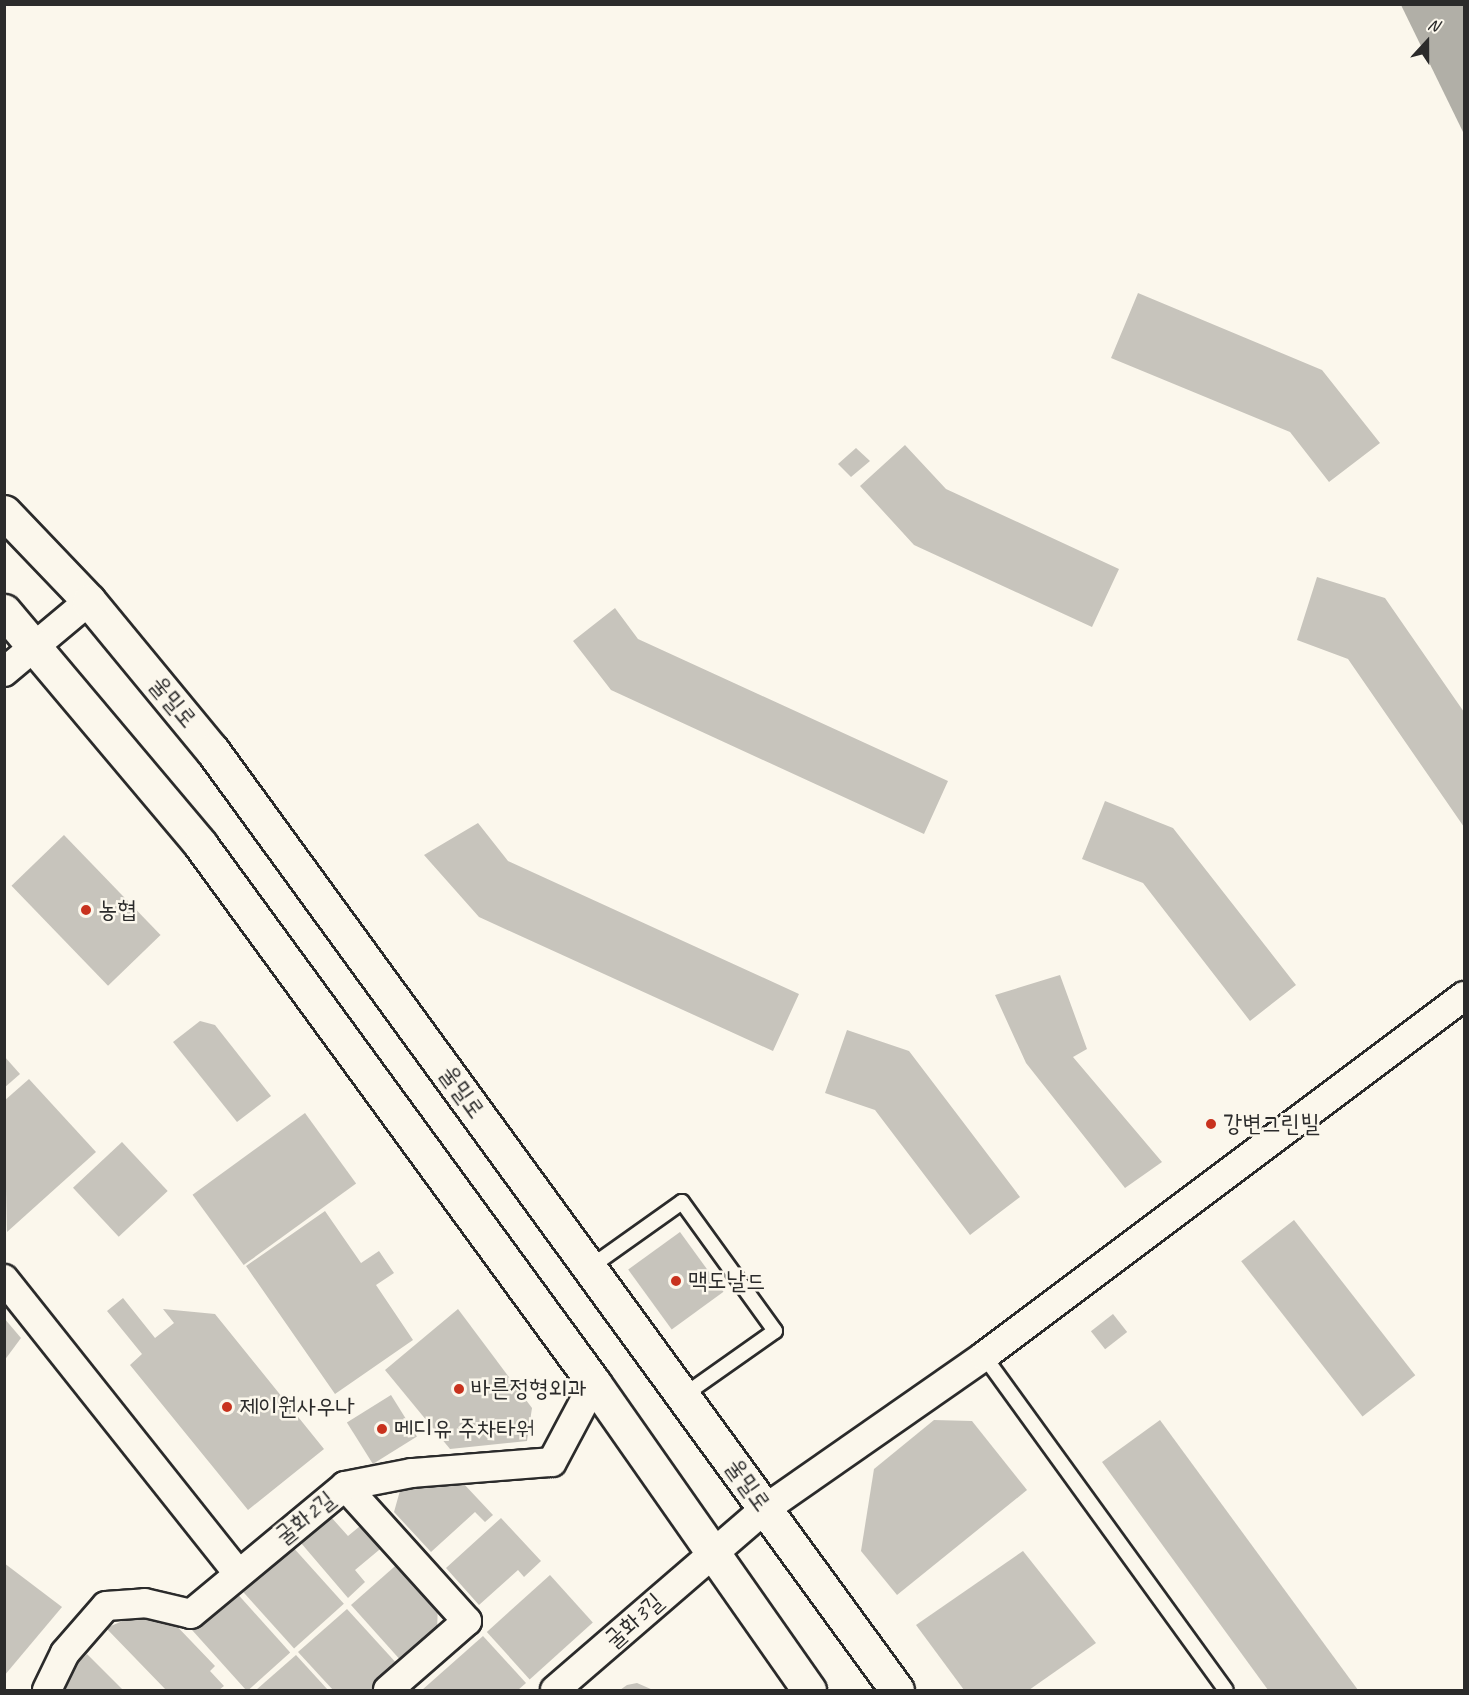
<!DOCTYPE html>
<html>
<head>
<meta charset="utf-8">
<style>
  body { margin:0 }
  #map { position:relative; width:1469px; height:1695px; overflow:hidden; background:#fbf7ec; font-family:Caveat,"Poor Story",sans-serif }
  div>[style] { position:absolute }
  .water>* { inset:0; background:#b1afa7 }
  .building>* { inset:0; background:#c7c4bc; transform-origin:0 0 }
  .roads { filter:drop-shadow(2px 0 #2b2b2b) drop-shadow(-2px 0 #2b2b2b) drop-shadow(0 2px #2b2b2b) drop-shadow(0 -2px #2b2b2b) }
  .service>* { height:14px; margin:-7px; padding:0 7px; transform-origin:7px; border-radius:7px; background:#fbf7ec }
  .minor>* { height:28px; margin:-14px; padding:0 14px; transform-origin:14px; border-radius:14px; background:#fbf7ec }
  .primary>* { height:33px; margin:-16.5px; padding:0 16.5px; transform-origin:16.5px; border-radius:16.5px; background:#fbf7ec }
  .dots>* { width:16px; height:16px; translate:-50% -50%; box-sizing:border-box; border:3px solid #fbf7ec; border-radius:50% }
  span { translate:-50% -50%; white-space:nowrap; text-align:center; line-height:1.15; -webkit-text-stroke:5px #fbf7ec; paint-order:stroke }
  .street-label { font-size:24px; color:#2b2b2b }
  .poi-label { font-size:24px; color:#2b2b2b }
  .left { translate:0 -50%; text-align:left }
  .frame { position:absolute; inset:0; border:6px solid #2b2b2b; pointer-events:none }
  .north { position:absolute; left:1397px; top:12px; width:60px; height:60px; -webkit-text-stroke:4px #fbf7ec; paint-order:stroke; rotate:21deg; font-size:16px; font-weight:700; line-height:24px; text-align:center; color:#2b2b2b }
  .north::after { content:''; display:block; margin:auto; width:21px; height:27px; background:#2b2b2b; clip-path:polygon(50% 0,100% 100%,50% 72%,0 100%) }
</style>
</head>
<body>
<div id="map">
  <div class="water">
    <div style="clip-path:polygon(1401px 5px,1464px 5px,1464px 134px)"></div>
  </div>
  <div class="building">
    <div style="clip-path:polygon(1138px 293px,1322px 370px,1380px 443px,1329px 482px,1290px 432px,1111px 358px)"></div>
    <div style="clip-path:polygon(905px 445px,946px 489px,1119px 569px,1092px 627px,914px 545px,860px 486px)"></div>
    <div style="clip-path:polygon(856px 448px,870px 461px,851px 477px,838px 464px)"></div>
    <div style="clip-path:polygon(1317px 577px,1385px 598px,1464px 712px,1464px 827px,1348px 659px,1297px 640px)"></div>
    <div style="clip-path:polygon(615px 608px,638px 639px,948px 781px,924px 834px,611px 690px,573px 641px)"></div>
    <div style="clip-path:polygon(1105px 801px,1173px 828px,1296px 985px,1250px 1021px,1143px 883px,1082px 859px)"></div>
    <div style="clip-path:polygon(478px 823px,508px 861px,799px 994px,773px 1051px,479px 917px,424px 855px)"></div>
    <div style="left:64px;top:835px;width:139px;height:73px;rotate:46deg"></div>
    <div style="clip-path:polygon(1060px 975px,1087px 1049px,1073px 1057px,1162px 1162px,1125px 1188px,1026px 1063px,995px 995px)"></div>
    <div style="clip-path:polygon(200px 1021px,215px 1025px,271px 1096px,237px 1122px,173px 1042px)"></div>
    <div style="clip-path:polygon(847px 1030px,909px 1051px,1020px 1197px,970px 1235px,875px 1110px,825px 1093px)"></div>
    <div style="clip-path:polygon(4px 1056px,20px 1074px,4px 1088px)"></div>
    <div style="clip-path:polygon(29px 1079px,96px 1152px,7px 1232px,4px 1101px)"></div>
    <div style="left:305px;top:1113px;width:87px;height:139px;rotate:54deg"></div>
    <div style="left:122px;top:1142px;width:67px;height:67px;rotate:47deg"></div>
    <div style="clip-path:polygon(325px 1211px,361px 1263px,379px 1251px,394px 1273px,376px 1285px,413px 1340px,335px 1394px,246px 1266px)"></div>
    <div style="left:1294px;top:1220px;width:197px;height:67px;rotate:52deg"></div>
    <div style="left:680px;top:1232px;width:74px;height:64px;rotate:54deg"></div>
    <div style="clip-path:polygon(123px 1298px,155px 1338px,174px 1323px,163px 1309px,215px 1314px,324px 1449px,248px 1510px,130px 1365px,142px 1354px,107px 1311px)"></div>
    <div style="clip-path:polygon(458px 1309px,532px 1408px,527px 1441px,450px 1449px,385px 1370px)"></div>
    <div style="left:1113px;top:1314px;width:23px;height:28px;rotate:52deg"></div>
    <div style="clip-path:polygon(4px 1318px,21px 1338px,4px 1361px)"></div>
    <div style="left:391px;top:1395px;width:49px;height:52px;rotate:58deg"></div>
    <div style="clip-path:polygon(934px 1420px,972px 1421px,1027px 1490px,897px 1595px,861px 1551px,874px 1469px)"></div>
    <div style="clip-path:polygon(1160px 1420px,1358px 1690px,1268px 1690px,1102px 1462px)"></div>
    <div style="clip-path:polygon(463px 1483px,493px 1515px,485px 1522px,475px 1512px,431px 1552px,394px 1512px,401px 1487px)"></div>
    <div style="clip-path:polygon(331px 1517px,348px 1536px,365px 1522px,385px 1545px,355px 1570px,365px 1582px,348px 1598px,301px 1543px)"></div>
    <div style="clip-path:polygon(501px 1518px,541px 1561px,524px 1577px,518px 1570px,479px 1605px,446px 1568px)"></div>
    <div style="left:291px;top:1545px;width:79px;height:67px;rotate:48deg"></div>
    <div style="clip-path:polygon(1023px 1551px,1096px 1643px,1029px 1690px,964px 1690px,916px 1625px)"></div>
    <div style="clip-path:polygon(402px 1560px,438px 1600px,437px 1633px,403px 1663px,351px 1605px)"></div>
    <div style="clip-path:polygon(4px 1563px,62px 1607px,4px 1676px)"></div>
    <div style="left:550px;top:1575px;width:64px;height:85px;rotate:48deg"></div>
    <div style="left:234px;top:1590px;width:84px;height:58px;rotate:48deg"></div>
    <div style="clip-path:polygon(347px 1609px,399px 1666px,372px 1690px,333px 1690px,298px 1652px)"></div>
    <div style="clip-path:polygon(144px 1612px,169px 1618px,215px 1666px,210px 1671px,224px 1686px,219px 1690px,166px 1690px,106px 1628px)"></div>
    <div style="clip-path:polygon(483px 1636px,526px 1683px,518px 1690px,422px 1690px)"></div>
    <div style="clip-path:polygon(87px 1654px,123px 1690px,58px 1690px,60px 1681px)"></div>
    <div style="clip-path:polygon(296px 1655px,328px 1690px,256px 1690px)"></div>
    <div style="clip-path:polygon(637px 1683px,653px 1690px,620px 1690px,627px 1685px)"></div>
  </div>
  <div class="roads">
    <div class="service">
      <div style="left:589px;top:1268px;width:114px;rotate:-35.4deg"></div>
      <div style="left:682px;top:1202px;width:159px;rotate:54.2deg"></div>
      <div style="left:775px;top:1331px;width:113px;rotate:144.8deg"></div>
      <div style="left:984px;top:1356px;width:412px;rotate:54.1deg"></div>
    </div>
    <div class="minor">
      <div style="left:4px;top:672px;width:111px;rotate:-39.9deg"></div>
      <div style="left:4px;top:1279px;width:376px;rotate:51.5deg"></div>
      <div style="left:345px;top:1486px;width:182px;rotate:47.9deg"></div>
      <div style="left:467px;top:1621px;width:105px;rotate:138.9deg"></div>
      <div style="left:47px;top:1690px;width:41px;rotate:-64.1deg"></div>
      <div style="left:65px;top:1653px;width:62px;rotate:-48.9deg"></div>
      <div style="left:106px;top:1606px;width:39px;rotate:-4deg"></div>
      <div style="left:145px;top:1603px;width:47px;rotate:13.4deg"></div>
      <div style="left:191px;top:1614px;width:200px;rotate:-39.7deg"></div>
      <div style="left:345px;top:1486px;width:68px;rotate:-11deg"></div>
      <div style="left:412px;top:1473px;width:140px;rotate:-4.5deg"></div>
      <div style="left:552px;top:1462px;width:89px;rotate:-62deg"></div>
      <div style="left:555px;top:1690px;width:277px;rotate:-40.8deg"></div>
      <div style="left:765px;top:1509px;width:267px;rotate:-34.9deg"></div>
      <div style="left:984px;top:1356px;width:600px;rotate:-36.87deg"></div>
    </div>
    <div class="primary">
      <div style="left:4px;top:512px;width:123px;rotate:46.3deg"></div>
      <div style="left:89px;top:601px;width:193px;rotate:50.5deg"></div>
      <div style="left:212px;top:750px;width:1163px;rotate:53.92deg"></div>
      <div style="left:4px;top:611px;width:304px;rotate:49.9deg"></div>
      <div style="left:200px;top:844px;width:668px;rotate:53.83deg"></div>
      <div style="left:594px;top:1383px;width:375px;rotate:55deg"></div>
    </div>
  </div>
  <div class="dots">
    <div style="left:86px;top:910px;background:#c8321e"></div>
    <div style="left:1211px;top:1124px;background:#c8321e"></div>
    <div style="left:676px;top:1281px;background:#c8321e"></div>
    <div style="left:459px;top:1389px;background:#c8321e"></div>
    <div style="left:227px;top:1407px;background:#c8321e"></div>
    <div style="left:382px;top:1429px;background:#c8321e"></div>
  </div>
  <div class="street-label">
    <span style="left:173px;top:702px;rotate:50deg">울밀로</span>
    <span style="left:462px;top:1092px;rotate:54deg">울밀로</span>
    <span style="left:748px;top:1485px;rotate:54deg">울밀로</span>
    <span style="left:305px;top:1518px;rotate:-39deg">굴화2길</span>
    <span style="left:634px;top:1621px;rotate:-42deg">굴화3길</span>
  </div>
  <div class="poi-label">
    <span class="left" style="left:98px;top:910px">농협</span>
    <span class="left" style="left:1223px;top:1124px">강변그린빌</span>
    <span class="left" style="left:688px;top:1281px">맥도날드</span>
    <span class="left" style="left:471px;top:1389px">바른정형외과</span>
    <span class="left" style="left:239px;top:1407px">제이원사우나</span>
    <span class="left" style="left:394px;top:1429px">메디유 주차타워</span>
  </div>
  <div class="frame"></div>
  <div class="north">N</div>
</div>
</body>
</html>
